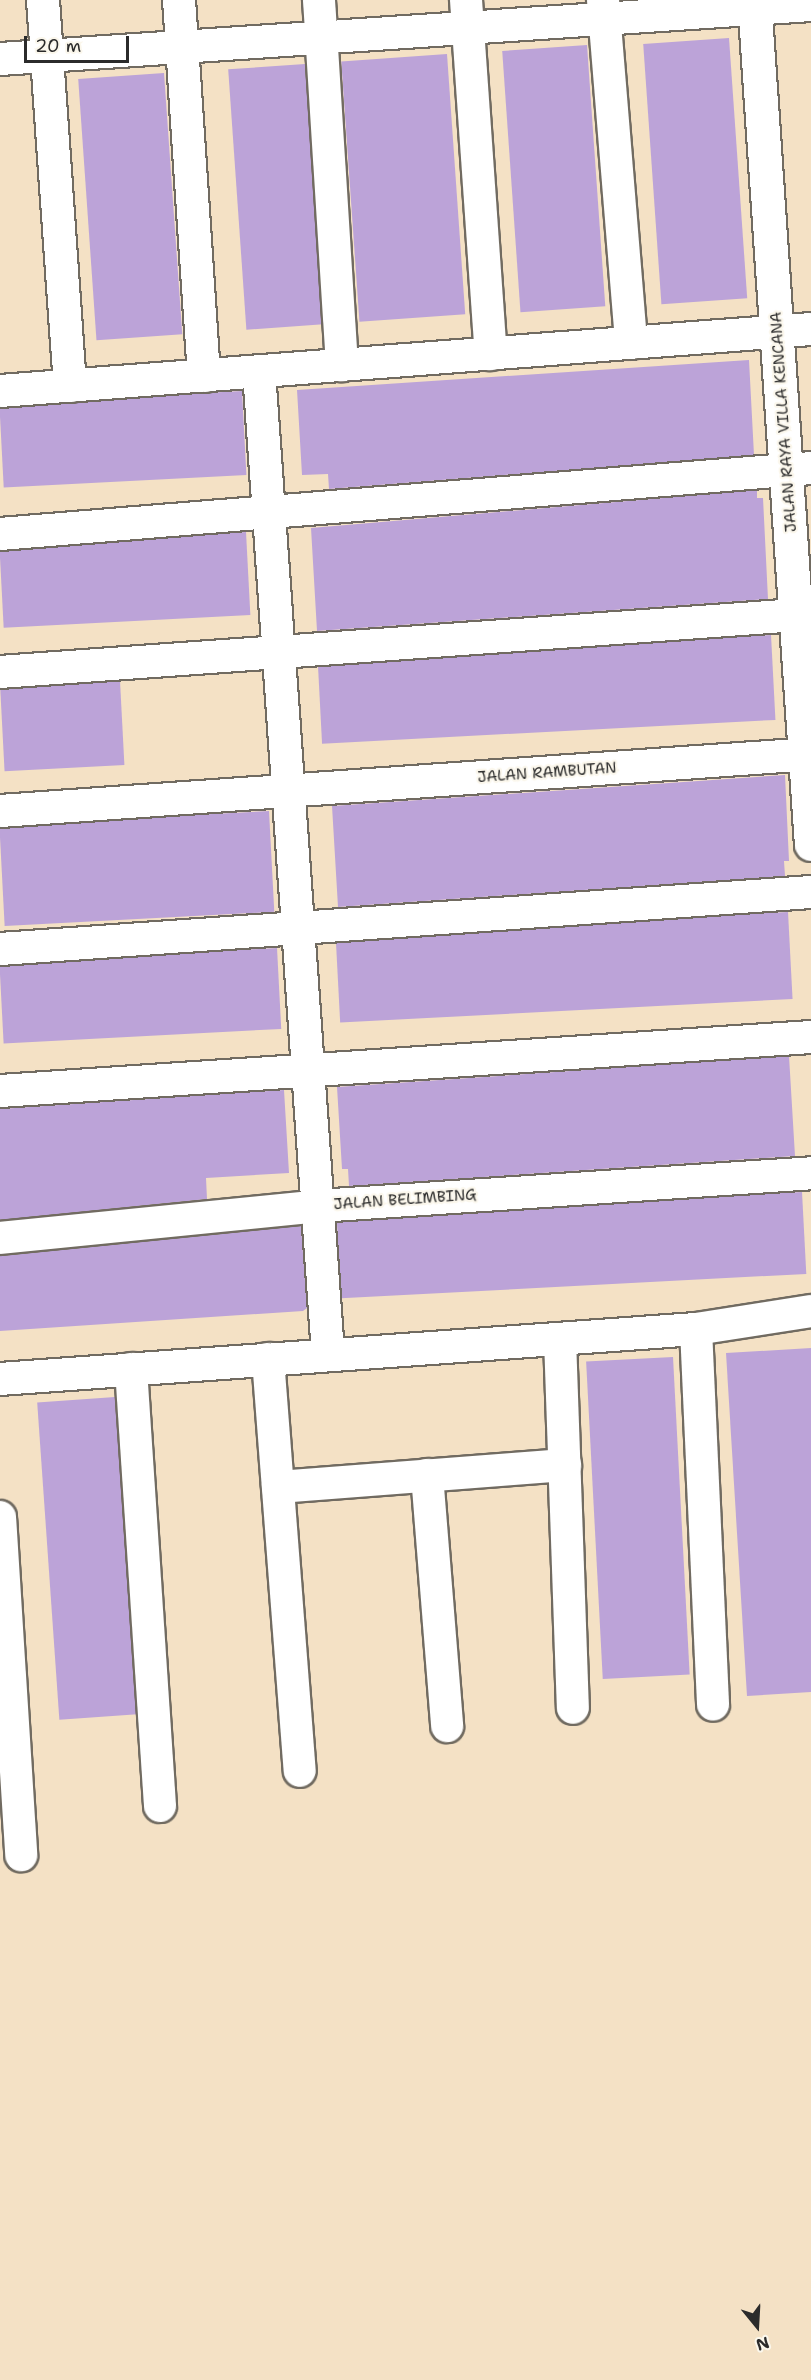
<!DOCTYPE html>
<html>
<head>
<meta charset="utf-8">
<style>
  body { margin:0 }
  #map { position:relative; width:811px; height:2380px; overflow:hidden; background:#f4e1c5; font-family:"Shantell Sans",sans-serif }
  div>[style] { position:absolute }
  .building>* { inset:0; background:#bca3d8; transform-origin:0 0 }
  .roads { filter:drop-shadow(2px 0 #716b61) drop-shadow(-2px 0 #716b61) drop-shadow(0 2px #716b61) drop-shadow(0 -2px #716b61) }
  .street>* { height:32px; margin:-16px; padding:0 16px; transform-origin:16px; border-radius:16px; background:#fff }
  .secondary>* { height:33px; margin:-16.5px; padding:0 16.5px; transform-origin:16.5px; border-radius:16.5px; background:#fff }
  span { translate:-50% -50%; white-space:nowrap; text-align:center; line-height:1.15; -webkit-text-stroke:4.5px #fbf7ec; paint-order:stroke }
  .street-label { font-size:15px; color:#2b2b2b }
  .north { position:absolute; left:727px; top:2296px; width:60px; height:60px; -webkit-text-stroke:4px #fbf7ec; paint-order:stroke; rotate:162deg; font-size:16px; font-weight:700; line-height:24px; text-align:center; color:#2b2b2b }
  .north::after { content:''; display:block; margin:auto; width:21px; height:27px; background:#2b2b2b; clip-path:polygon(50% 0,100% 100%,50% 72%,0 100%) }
  .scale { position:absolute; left:24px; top:36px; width:105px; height:27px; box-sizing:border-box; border:3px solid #2b2b2b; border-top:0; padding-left:8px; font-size:18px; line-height:21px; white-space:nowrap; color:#2b2b2b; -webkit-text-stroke:4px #fbf7ec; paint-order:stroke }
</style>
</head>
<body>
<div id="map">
  <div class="building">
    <div style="left:729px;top:38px;width:261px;height:86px;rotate:86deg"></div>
    <div style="left:587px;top:45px;width:262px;height:85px;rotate:86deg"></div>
    <div style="left:447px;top:54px;width:261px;height:106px;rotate:86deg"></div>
    <div style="left:305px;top:64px;width:261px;height:77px;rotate:86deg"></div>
    <div style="left:164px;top:73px;width:262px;height:86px;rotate:86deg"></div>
    <div style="clip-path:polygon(749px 360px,754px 455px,329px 489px,328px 474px,302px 475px,297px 390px)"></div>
    <div style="left:242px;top:391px;width:84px;height:243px;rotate:87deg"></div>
    <div style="clip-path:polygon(757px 490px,757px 498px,763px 498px,768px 599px,317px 631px,311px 528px)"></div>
    <div style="left:246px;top:532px;width:83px;height:247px;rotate:87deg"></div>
    <div style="left:771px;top:635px;width:85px;height:454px;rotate:87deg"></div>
    <div style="left:120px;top:681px;width:84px;height:120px;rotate:87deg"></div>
    <div style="clip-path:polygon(785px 775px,789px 861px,784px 861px,785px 876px,338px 907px,332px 806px)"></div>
    <div style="left:269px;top:811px;width:101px;height:270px;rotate:87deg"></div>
    <div style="left:788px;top:912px;width:87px;height:453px;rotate:87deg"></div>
    <div style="left:277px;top:948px;width:81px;height:278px;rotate:87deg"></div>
    <div style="clip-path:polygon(789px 1056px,795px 1156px,349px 1186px,348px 1169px,342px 1169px,337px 1087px)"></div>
    <div style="clip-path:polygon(284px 1090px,289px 1173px,206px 1178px,207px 1199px,0 1220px,0 1109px)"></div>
    <div style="left:802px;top:1192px;width:82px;height:466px;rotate:87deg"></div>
    <div style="clip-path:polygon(301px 1226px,307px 1308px,303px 1311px,0 1331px,0 1256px)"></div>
    <div style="clip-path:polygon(811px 1348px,811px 1692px,747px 1696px,726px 1353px)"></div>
    <div style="left:673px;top:1357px;width:318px;height:87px;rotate:87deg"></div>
    <div style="left:115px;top:1397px;width:318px;height:78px;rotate:86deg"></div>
  </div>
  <div class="roads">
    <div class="street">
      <div style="left:43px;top:0;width:387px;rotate:86deg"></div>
      <div style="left:179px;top:0;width:377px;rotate:86.2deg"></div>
      <div style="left:319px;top:0;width:366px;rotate:86.4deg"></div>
      <div style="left:466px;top:0;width:355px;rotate:86deg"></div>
      <div style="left:603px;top:0;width:344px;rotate:85.3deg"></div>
      <div style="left:0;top:59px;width:813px;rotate:-3.81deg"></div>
      <div style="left:259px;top:372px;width:985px;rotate:85.98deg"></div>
      <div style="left:0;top:391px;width:813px;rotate:-4.37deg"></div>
      <div style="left:0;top:534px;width:814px;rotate:-4.65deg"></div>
      <div style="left:0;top:672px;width:813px;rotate:-4.09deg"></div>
      <div style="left:0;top:811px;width:813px;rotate:-4.02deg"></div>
      <div style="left:0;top:949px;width:813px;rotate:-4.02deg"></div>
      <div style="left:0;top:1091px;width:813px;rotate:-3.81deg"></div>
      <div style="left:0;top:1238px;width:320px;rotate:-5.7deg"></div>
      <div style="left:318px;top:1206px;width:494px;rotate:-3.8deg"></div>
      <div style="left:696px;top:1329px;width:376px;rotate:87.4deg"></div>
      <div style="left:560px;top:1339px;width:369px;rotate:88deg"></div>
      <div style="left:268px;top:1359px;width:413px;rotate:85.6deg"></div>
      <div style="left:131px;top:1369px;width:438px;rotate:86.2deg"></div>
      <div style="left:0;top:1379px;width:698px;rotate:-4.11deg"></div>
      <div style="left:696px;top:1329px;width:116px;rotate:-8.9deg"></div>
      <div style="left:427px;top:1475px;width:252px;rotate:85.4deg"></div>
      <div style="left:278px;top:1487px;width:288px;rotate:-4.4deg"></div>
      <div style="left:0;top:1517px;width:339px;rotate:86.4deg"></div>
    </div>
    <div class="secondary">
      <div style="left:754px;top:0;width:846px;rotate:86.14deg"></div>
    </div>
  </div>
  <div class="street-label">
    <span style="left:784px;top:422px;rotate:-94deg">JALAN RAYA VILLA KENCANA</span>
    <span style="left:547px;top:773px;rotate:-4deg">JALAN RAMBUTAN</span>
    <span style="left:405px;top:1200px;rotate:-4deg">JALAN BELIMBING</span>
  </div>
  <div class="north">N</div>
  <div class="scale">20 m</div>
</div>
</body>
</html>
